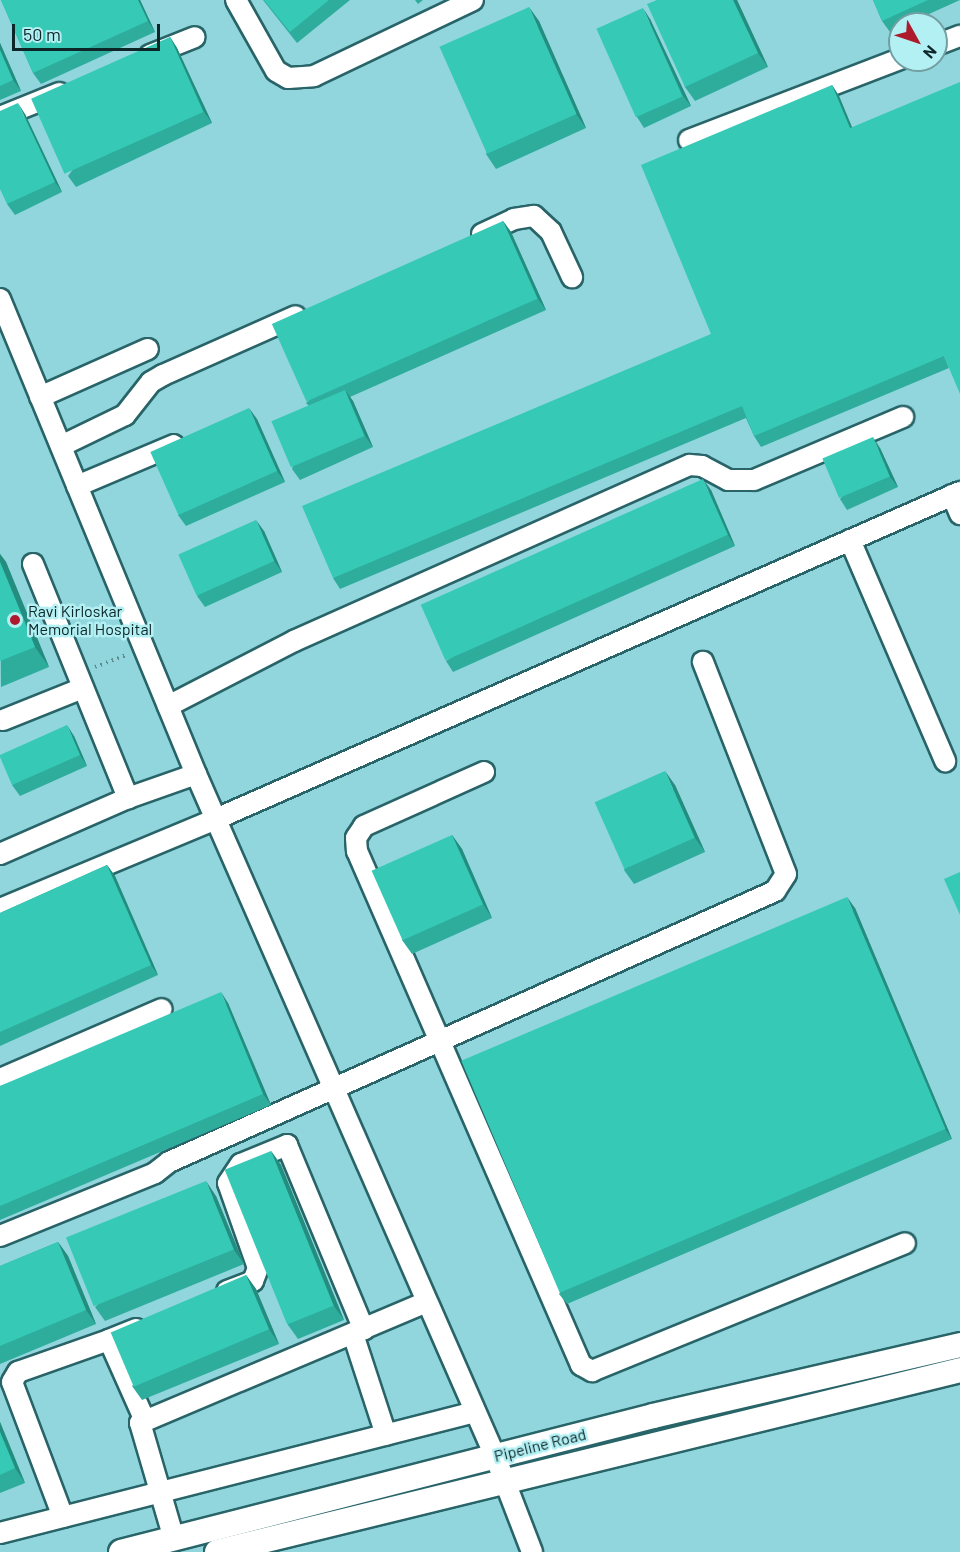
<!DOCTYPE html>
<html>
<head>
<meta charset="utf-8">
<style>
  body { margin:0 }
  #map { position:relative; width:960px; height:1552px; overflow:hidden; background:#a6e2e7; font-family:Barlow,sans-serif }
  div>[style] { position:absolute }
  .built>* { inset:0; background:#91d6dc }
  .path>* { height:4px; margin-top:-2px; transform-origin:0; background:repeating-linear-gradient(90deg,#5d888c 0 1.5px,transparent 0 6px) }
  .roads { filter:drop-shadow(2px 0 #286468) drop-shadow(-2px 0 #286468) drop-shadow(0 2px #286468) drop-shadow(0 -2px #286468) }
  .minor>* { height:20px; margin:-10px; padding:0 10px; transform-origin:10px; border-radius:10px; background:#fff }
  .major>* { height:24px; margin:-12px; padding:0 12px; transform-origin:12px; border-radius:12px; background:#fff }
  .wall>* { inset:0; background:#2ead9d }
  .shaded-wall>* { inset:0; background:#258d7f }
  .building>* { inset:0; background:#35c9b6; transform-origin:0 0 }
  .dots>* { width:16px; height:16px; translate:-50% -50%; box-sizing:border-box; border:3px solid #b3f0f4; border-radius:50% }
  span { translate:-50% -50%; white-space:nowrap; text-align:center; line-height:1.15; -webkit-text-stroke:5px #b3f0f4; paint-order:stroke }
  .poi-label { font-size:16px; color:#0d2628 }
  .left { translate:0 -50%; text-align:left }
  .street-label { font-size:16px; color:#0d2628 }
  .north { position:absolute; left:888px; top:12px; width:60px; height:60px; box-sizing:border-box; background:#b3f0f4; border:2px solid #719fa2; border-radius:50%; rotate:130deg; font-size:16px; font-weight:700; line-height:24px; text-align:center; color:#0d2628 }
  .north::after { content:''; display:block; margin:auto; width:21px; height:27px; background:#ae1a2d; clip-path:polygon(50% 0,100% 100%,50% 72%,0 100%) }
  .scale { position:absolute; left:12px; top:24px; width:148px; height:27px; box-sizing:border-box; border:3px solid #0d2628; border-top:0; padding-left:8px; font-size:18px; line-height:21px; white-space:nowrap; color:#0d2628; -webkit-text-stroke:4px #b3f0f4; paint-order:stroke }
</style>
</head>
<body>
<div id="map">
  <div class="built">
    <div style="clip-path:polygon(evenodd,0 0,960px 0,960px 1552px,0 1552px,0 0,900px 24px,936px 24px,936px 60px,900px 60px,900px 24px)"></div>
  </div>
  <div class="path">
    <div style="left:95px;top:667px;width:34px;rotate:-21deg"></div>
  </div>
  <div class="roads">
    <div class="minor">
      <div style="left:236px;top:0;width:81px;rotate:60.6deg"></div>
      <div style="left:276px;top:71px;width:14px;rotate:30deg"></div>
      <div style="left:288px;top:78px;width:26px;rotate:-4deg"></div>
      <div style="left:314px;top:76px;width:176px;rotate:-25.5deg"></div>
      <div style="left:936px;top:45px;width:26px;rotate:-21deg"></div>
      <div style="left:150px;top:55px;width:48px;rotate:-21.8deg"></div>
      <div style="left:0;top:117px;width:64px;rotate:-22.1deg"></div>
      <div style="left:689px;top:140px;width:226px;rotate:-21deg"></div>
      <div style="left:482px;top:234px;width:35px;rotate:-25deg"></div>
      <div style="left:514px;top:219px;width:20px;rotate:-9deg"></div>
      <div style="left:534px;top:216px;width:23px;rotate:43deg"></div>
      <div style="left:551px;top:232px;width:50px;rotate:65deg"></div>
      <div style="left:0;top:299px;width:514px;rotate:67.58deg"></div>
      <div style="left:196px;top:774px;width:745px;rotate:66.33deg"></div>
      <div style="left:495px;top:1456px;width:103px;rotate:68.9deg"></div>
      <div style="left:40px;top:397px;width:118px;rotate:-24deg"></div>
      <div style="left:61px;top:446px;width:71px;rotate:-25.8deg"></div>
      <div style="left:125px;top:415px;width:42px;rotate:-51.8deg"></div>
      <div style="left:151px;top:382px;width:14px;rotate:-30deg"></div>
      <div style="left:163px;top:375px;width:145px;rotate:-23.9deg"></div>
      <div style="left:77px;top:486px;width:105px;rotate:-22.9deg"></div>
      <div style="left:952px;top:495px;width:21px;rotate:67deg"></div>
      <div style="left:850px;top:540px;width:241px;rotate:66.7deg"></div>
      <div style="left:33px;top:564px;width:253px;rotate:67.9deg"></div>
      <div style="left:128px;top:798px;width:72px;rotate:-19.4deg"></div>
      <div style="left:168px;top:706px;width:142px;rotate:-27.3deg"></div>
      <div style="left:294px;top:641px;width:433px;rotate:-24deg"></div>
      <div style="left:690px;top:465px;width:12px;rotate:5deg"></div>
      <div style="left:702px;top:466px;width:30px;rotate:28deg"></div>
      <div style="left:728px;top:480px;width:26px"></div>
      <div style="left:754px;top:480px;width:162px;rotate:-22.9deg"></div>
      <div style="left:3px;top:720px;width:86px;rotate:-21.8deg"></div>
      <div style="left:484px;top:772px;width:132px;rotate:155.8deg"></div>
      <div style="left:364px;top:826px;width:14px;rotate:124deg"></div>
      <div style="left:356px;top:838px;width:13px;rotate:86deg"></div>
      <div style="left:357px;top:851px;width:561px;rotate:66.45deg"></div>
      <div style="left:581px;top:1365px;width:13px;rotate:29deg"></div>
      <div style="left:592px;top:1371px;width:338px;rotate:-22.2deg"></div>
      <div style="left:0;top:854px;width:140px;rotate:-23.6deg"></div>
      <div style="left:0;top:909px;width:234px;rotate:-22.6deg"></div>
      <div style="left:216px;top:819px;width:813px;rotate:-23.73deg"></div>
      <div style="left:0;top:1079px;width:176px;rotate:-23.4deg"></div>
      <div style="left:0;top:1236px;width:167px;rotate:-22.1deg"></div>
      <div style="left:155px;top:1173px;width:18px;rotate:-38deg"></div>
      <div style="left:169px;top:1162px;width:664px;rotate:-24.09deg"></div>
      <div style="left:775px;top:891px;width:20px;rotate:-57deg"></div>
      <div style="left:786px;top:874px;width:228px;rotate:-111.4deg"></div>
      <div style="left:227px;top:1291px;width:28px;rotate:-21deg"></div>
      <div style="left:253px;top:1281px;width:14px;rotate:-69deg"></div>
      <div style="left:258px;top:1268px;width:90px;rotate:-109.4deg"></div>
      <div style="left:228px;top:1183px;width:23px;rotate:-56deg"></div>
      <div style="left:241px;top:1164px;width:50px;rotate:-22.4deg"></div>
      <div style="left:287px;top:1145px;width:200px;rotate:67.4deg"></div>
      <div style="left:136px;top:1329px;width:29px;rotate:158deg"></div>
      <div style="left:109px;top:1340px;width:89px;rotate:66deg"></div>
      <div style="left:353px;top:1334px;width:106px;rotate:71.9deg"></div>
      <div style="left:63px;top:1517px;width:144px;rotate:-110.7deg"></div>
      <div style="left:12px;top:1382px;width:12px;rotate:-59deg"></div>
      <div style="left:18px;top:1372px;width:96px;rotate:-19.4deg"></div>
      <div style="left:0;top:1533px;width:490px;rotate:-14.3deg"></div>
      <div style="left:174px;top:1539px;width:121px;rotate:-106.3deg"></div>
      <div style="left:140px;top:1423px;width:311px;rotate:-22.9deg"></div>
    </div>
    <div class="major">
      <div style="left:121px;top:1552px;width:549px;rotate:-14.34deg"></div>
      <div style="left:653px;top:1416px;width:315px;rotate:-13deg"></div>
      <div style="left:217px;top:1552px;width:765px;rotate:-13.76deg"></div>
    </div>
  </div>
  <div class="wall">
    <div style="clip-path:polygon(1px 0,140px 0,155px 32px,41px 84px,33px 73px)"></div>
    <div style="clip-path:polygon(263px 0,350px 0,297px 43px)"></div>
    <div style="clip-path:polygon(415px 0,423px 0,418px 4px)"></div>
    <div style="clip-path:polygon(657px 0,737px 0,768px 67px,695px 101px,685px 87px)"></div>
    <div style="clip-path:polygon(873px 0,960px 0,907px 24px,900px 24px,900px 27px,890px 32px,882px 21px)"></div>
    <div style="clip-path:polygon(650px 19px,691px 106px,644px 128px,637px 117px)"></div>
    <div style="clip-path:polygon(539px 21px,586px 128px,496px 169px,486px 154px)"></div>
    <div style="clip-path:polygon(170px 37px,177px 48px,212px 123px,76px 187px,68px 176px)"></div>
    <div style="clip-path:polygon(0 43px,21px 91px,0 100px)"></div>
    <div style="clip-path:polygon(832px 85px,839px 96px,949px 368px,761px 447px,754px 436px,746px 418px,340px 589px,333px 578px,711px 334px)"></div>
    <div style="clip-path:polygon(25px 114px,62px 192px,15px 215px,7px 204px)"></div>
    <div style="clip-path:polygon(503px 221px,511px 232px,546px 310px,350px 397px,353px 401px,373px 447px,300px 480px,292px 469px,309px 406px,306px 403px)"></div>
    <div style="clip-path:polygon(257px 419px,285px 482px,186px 526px,178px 515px)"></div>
    <div style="clip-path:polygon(880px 448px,898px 487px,847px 510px,840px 499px)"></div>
    <div style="clip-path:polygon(711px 490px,735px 546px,453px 672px,446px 661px)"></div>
    <div style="clip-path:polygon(264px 531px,282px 572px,205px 607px,197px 596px)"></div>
    <div style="clip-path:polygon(0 554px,6px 562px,49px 667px,1px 687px)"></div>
    <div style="clip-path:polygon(74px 736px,87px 766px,20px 796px,12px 785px)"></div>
    <div style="clip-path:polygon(675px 785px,705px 852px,634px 884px,624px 870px)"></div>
    <div style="clip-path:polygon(452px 835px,462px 849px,492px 918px,412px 954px,402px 940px)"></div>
    <div style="clip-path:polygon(107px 865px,115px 876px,158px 975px,0 1046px,0 913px)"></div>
    <div style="clip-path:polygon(855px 908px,952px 1139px,567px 1304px,559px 1294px)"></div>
    <div style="clip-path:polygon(228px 1003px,271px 1105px,0 1220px,0 1086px)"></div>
    <div style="clip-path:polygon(271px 1151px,281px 1165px,344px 1320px,298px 1339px,288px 1325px)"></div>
    <div style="clip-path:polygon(216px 1196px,244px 1264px,105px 1321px,95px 1307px)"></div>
    <div style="clip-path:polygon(58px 1242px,68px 1256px,96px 1324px,0 1364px,0 1266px)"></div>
    <div style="clip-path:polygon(246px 1275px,256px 1289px,279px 1344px,142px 1400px,132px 1386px)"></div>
    <div style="clip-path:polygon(0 1422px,25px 1483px,0 1493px)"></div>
  </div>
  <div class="shaded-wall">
    <div style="clip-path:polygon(138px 0,140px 0,155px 32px,148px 21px)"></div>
    <div style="clip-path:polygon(733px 0,737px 0,768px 67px,758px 53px)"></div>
    <div style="clip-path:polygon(529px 7px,539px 21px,586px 128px,576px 114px)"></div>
    <div style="clip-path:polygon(643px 8px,650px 19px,691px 106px,683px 96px)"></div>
    <div style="clip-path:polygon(170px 37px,177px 48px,212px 123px,204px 112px)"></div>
    <div style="clip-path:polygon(0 43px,21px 91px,13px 80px,0 50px)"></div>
    <div style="clip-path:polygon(832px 85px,839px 96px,857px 139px,850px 128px)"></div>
    <div style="clip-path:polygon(18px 103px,25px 114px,62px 192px,55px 182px)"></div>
    <div style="clip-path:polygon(503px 221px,511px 232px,546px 310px,538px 299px)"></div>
    <div style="clip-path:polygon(345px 390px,353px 401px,373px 447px,365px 436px)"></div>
    <div style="clip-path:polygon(249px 408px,257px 419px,285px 482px,277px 471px)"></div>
    <div style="clip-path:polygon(873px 437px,880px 448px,898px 487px,890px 477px)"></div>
    <div style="clip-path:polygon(703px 479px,711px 490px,735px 546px,728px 535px)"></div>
    <div style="clip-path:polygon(256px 520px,264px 531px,282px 572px,274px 561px)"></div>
    <div style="clip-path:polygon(0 554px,6px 562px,49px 667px,35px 647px,0 562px)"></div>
    <div style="clip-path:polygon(67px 725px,74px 736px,87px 766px,80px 755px)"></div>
    <div style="clip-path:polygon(665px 771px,675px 785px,705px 852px,695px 838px)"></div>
    <div style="clip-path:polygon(452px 835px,462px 849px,492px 918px,483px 904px)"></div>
    <div style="clip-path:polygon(107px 865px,115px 876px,158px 975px,151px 965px)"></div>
    <div style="clip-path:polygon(847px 897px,855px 908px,952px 1139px,945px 1129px)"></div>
    <div style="clip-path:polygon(221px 992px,228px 1003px,271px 1105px,263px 1094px)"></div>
    <div style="clip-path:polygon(271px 1151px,281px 1165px,344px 1320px,334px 1306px)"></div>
    <div style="clip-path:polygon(206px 1181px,216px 1196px,244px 1264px,234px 1250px)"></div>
    <div style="clip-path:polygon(58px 1242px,68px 1256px,96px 1324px,86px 1310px)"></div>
    <div style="clip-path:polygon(246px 1275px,256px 1289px,279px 1344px,269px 1329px)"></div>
    <div style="clip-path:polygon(0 1422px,25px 1483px,15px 1468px,0 1432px)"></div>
  </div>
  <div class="building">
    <div style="clip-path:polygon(1px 0,138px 0,148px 21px,33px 73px)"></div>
    <div style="clip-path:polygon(264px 0,329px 0,290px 32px)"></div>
    <div style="clip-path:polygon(657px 0,733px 0,758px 53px,685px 87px,647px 4px)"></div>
    <div style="clip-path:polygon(873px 0,928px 0,882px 21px)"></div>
    <div style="left:529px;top:7px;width:117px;height:98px;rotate:66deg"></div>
    <div style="left:643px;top:8px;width:97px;height:51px;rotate:66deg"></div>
    <div style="left:170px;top:37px;width:82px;height:152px;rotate:66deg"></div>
    <div style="clip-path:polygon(0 50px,13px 80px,0 86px)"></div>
    <div style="clip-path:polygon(960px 82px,960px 394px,944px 356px,754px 436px,742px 406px,333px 578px,302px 506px,711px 334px,641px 165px,832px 85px,850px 128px)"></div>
    <div style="clip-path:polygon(18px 103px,55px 182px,7px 204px,0 189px,0 111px)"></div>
    <div style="left:503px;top:221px;width:85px;height:253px;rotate:66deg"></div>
    <div style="left:345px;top:390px;width:50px;height:80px;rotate:67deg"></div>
    <div style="left:249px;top:408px;width:69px;height:108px;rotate:66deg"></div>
    <div style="left:873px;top:437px;width:43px;height:55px;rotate:67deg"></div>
    <div style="left:703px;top:479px;width:61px;height:309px;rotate:66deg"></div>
    <div style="left:256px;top:520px;width:45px;height:85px;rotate:66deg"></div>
    <div style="clip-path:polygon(0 562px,35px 647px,0 661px)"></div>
    <div style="clip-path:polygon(67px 725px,80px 755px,12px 785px,0 757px,0 755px)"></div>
    <div style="left:665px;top:771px;width:73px;height:77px;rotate:66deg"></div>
    <div style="left:452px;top:835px;width:76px;height:88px;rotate:66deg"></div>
    <div style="clip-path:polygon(107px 865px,151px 965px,0 1032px,0 913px)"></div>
    <div style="clip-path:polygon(960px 872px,960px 915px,944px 879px)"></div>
    <div style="left:847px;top:897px;width:252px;height:419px;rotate:67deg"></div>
    <div style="clip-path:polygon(221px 992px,263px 1094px,0 1206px,0 1086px)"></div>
    <div style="left:271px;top:1151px;width:167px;height:50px;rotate:68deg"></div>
    <div style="left:206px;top:1181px;width:74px;height:151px;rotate:68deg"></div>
    <div style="clip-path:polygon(58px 1242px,86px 1310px,0 1346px,0 1266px)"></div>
    <div style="left:246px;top:1275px;width:59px;height:147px;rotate:67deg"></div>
    <div style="clip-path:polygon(0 1432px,15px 1468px,0 1475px)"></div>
  </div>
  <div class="dots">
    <div style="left:15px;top:620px;background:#ae1a2d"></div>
  </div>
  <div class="poi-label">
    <span class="left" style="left:28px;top:620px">Ravi Kirloskar<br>Memorial Hospital</span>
  </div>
  <div class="street-label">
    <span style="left:540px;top:1445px;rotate:-14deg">Pipeline Road</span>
  </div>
  <div class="north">N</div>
  <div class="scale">50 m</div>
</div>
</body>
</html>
